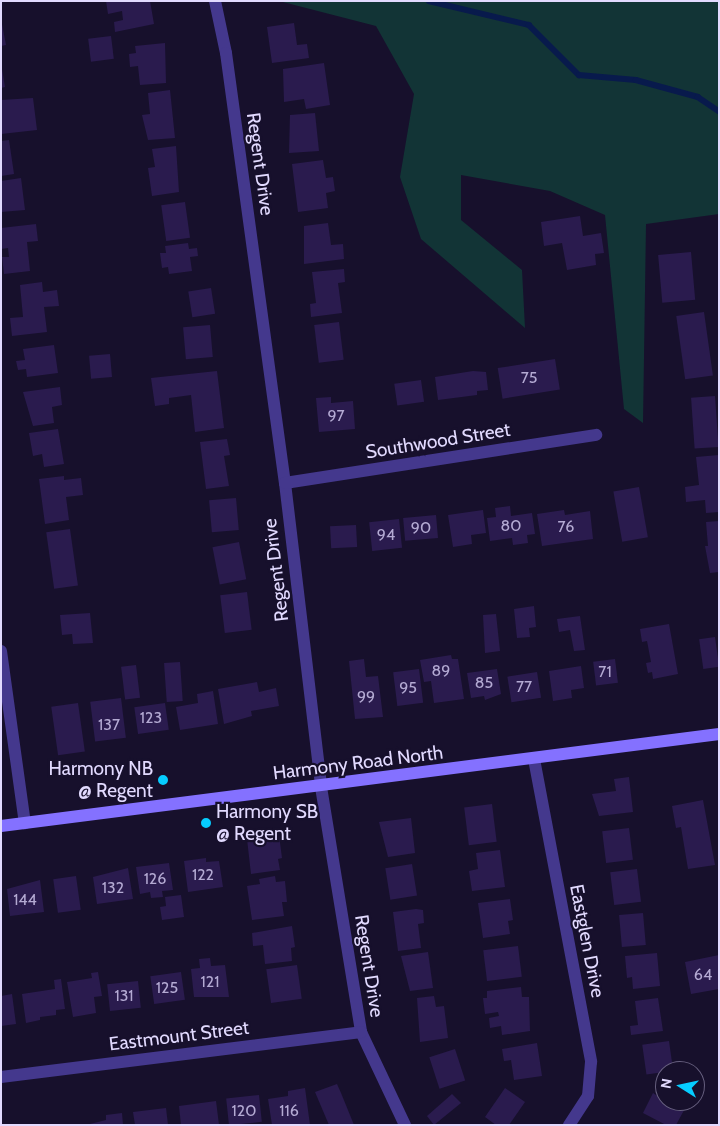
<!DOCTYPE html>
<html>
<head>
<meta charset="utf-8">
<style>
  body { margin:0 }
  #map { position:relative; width:720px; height:1126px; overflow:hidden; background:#17102c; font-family:Cabin,sans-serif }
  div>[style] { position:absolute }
  .green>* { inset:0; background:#123436 }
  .stream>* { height:5.5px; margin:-2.75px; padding:0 2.75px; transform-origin:2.75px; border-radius:2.75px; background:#081a4c }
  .building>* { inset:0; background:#2a1b4e; transform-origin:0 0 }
  .minor>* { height:12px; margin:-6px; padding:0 6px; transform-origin:6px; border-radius:6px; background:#44388d }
  .secondary>* { height:12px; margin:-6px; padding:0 6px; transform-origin:6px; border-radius:6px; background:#8471ff }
  .dots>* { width:14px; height:14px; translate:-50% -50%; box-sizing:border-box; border:2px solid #17102c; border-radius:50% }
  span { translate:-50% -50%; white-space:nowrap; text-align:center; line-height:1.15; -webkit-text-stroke:4.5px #17102c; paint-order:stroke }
  .number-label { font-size:16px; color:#b4aad3 }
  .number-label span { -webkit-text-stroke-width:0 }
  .street-label { font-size:19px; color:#e2daff }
  .poi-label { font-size:19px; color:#e2daff }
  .right { translate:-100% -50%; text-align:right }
  .left { translate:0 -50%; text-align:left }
  .frame { position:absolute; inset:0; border:2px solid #e2daff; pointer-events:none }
  .north { position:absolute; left:655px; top:1061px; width:50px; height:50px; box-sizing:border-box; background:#17102c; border:1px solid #686180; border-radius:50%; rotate:280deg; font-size:14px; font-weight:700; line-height:20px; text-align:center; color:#e2daff }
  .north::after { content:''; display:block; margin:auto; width:18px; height:22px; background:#06ccff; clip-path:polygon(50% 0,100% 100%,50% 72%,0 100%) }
</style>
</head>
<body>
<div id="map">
  <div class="green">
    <div style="clip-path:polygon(279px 1px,719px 1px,719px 214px,646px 224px,643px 423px,624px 409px,605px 215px,550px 191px,461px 175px,461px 220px,522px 270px,525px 328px,421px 239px,400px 177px,414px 94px,376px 26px)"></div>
  </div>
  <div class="stream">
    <div style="left:429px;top:1px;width:103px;rotate:13.5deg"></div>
    <div style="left:529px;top:25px;width:71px;rotate:45deg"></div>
    <div style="left:579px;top:75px;width:57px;rotate:5deg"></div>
    <div style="left:636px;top:80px;width:64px;rotate:15.3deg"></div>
    <div style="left:698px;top:97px;width:25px;rotate:34deg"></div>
  </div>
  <div class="building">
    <div style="clip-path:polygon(106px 1px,150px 1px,154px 24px,115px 32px,114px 22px,123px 20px,122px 11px,108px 14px)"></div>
    <div style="clip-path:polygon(1px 19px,6px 45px,1px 46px)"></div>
    <div style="clip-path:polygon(294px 23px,297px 45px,307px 44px,309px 58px,272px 63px,267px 27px)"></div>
    <div style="left:111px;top:36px;width:23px;height:23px;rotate:83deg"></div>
    <div style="clip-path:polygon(165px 43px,166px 83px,140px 85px,138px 66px,130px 67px,129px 54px,136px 53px,135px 46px)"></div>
    <div style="clip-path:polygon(1px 63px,5px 87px,1px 88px)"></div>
    <div style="clip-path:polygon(324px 63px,330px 105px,306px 109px,304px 99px,284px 102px,283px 69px)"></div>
    <div style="clip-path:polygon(170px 90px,175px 138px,148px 140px,142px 115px,150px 114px,148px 93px)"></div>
    <div style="clip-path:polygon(33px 98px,37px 130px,1px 134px,1px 100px)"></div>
    <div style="clip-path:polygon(315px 113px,319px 151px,289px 153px,290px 115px)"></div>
    <div style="clip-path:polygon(9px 140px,14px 174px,1px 176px,1px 141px)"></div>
    <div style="clip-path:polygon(176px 146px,179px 192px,152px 196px,148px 168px,155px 167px,152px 149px)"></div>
    <div style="clip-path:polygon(323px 160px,326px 178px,333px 177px,335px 191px,326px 193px,328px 208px,298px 212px,292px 164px)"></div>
    <div style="clip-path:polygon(21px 178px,25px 210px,1px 212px,1px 181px)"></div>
    <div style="left:185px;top:202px;width:36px;height:24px;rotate:82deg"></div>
    <div style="clip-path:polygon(580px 216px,583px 236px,601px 233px,604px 253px,595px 254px,596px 265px,567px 270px,562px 243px,544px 246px,541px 222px)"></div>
    <div style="clip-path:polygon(328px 223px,331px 245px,343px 244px,344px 259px,304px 264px,304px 226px)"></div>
    <div style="clip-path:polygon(36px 224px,38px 241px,27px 242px,30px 271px,4px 274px,2px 257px,9px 257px,8px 248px,1px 249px,1px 228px)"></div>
    <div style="clip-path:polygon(188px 243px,189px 249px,197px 248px,198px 256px,190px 257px,192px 271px,169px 274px,168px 267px,162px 268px,160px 253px,166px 253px,165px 246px)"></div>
    <div style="left:691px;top:252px;width:48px;height:33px;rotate:85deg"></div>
    <div style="clip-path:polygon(344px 269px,345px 282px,338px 283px,342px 313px,311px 317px,310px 304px,316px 303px,312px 272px)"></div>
    <div style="clip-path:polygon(42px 282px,43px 292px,57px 290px,59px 306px,44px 307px,47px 332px,12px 336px,10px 318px,23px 317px,20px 285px)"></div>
    <div style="left:211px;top:288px;width:26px;height:23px;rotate:81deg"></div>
    <div style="left:704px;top:312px;width:64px;height:28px;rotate:82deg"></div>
    <div style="left:339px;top:322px;width:38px;height:25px;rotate:83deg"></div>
    <div style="left:210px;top:325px;width:32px;height:27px;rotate:85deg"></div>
    <div style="clip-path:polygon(54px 345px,58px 373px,27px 377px,26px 369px,18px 370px,16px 361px,25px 360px,23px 349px)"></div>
    <div style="left:110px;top:354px;width:23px;height:21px;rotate:85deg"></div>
    <div style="left:555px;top:359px;width:31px;height:58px;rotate:81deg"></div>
    <div style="clip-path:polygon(217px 371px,224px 428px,195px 432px,191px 395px,169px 398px,169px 404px,155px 406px,151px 378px)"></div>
    <div style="clip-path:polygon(473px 371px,486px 372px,488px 390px,477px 391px,477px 395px,438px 400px,435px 377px)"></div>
    <div style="left:421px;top:380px;width:22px;height:27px;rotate:82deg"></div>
    <div style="clip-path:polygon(60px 387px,62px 405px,52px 407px,54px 423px,33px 426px,23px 392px)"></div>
    <div style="left:715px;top:396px;width:51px;height:24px;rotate:86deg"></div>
    <div style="clip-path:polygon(331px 397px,331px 403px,353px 401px,355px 429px,319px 432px,316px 398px)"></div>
    <div style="clip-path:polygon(58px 429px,64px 464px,44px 467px,42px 454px,33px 456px,29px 433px)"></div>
    <div style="clip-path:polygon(227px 439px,230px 455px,224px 456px,229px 486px,206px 489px,200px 442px)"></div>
    <div style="clip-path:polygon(719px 455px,719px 512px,706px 513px,705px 500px,686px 502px,685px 487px,699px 485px,696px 457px)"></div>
    <div style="clip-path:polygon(64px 476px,64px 480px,81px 478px,83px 495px,66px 497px,69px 520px,45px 524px,39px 479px)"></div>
    <div style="left:639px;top:487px;width:51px;height:26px;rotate:80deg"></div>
    <div style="left:236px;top:498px;width:32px;height:27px;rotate:85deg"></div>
    <div style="clip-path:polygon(510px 506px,511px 516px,532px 513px,535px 534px,527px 535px,528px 543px,513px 545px,512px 538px,490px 541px,487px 518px,496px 517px,495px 508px)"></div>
    <div style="clip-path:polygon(483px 510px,486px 533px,471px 535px,472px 544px,453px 547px,448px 515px)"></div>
    <div style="clip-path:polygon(564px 510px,565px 515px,590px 511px,593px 539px,542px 546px,537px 514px)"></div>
    <div style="left:436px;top:515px;width:23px;height:33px;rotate:85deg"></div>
    <div style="left:399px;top:519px;width:29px;height:30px;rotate:84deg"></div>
    <div style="clip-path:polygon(719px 521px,719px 572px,710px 573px,705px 546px,708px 546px,706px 522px)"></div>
    <div style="left:356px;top:525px;width:22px;height:26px;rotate:87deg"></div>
    <div style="left:70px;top:529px;width:57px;height:24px;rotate:82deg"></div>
    <div style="left:239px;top:542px;width:38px;height:27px;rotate:79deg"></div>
    <div style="left:247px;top:592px;width:38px;height:27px;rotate:83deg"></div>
    <div style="clip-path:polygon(534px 606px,536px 627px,529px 628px,530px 637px,517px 638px,514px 609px)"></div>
    <div style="clip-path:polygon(90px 613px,93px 643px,73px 644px,72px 634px,62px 635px,60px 615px)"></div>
    <div style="clip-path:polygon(496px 614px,500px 651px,485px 653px,483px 615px)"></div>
    <div style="clip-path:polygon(580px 616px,585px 650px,574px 651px,570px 630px,559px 632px,557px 619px)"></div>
    <div style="clip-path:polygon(669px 624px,678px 674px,653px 679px,652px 672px,648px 673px,646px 663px,651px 662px,647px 641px,642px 642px,640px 629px)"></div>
    <div style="left:715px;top:637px;width:30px;height:16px;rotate:82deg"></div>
    <div style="clip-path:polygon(451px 655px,452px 659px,458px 659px,464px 699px,434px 703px,431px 681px,424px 682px,420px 660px)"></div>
    <div style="clip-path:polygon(364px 659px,366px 677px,378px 676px,383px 717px,355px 719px,349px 661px)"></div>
    <div style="left:615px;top:659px;width:24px;height:22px;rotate:83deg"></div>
    <div style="left:180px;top:662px;width:39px;height:16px;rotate:86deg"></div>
    <div style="left:136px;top:665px;width:33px;height:15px;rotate:83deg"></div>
    <div style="clip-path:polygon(581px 666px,584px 688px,571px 690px,572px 698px,553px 701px,549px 671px)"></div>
    <div style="left:419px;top:669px;width:34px;height:26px;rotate:83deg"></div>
    <div style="clip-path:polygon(497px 669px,501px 694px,485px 700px,484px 696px,471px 698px,467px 673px)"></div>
    <div style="left:537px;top:672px;width:26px;height:30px;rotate:81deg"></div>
    <div style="clip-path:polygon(257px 682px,259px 692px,276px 688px,279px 706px,251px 711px,252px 716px,224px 724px,218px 689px)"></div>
    <div style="clip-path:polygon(213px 691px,218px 724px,180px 730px,176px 707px,198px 703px,197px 694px)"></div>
    <div style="left:121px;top:698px;width:40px;height:31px;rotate:83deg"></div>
    <div style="left:78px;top:703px;width:49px;height:27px;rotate:82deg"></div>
    <div style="left:165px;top:703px;width:27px;height:31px;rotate:82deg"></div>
    <div style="clip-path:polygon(629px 777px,633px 812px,599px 816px,592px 794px,616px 791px,614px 779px)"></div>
    <div style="clip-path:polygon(703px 800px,715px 865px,688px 869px,681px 827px,676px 828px,672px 806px)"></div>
    <div style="left:492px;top:804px;width:38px;height:28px;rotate:83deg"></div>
    <div style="clip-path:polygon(411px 818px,415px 853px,388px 857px,379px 822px)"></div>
    <div style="left:629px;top:828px;width:32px;height:27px;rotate:83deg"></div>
    <div style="clip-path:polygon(279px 835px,282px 858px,278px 859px,280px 870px,251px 874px,247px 839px)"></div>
    <div style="clip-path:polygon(500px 850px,505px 887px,472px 891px,469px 871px,478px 869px,476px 853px)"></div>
    <div style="clip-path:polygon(206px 858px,206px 862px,219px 861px,223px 887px,188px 892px,184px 861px)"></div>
    <div style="clip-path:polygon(169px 863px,173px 890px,162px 891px,163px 897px,151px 898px,150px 892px,140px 894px,136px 867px)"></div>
    <div style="left:412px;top:864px;width:32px;height:27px;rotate:81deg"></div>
    <div style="clip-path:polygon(128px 868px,133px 899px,97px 904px,93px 877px)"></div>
    <div style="left:637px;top:869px;width:33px;height:27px;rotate:83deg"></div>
    <div style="left:76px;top:876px;width:34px;height:23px;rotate:82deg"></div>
    <div style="clip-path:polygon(275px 876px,276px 882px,285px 881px,287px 902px,282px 902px,284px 916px,252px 920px,247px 886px,260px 884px,259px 879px)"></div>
    <div style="clip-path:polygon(40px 880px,44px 912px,10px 916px,7px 889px)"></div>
    <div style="clip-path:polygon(181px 895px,184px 917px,162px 920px,160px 907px,166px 906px,165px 897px)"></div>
    <div style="clip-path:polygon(510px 899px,513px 920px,508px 921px,510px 934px,483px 938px,478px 903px)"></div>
    <div style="clip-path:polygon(416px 909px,423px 910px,424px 923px,418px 924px,421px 948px,398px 951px,393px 912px)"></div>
    <div style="left:643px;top:913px;width:32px;height:24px;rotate:85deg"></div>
    <div style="clip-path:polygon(292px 926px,295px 947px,291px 948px,292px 961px,265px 964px,263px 945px,253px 946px,252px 933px)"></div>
    <div style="left:518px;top:946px;width:31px;height:35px;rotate:83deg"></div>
    <div style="clip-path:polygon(428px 952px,433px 988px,410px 991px,401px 956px)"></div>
    <div style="clip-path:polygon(657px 953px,660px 986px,633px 989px,632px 977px,627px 978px,625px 956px)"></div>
    <div style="clip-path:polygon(719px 955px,719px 989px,691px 994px,685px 962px)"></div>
    <div style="clip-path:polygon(210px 958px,211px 966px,225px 965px,229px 997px,194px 997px,191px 969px,200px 968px,199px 959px)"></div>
    <div style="left:297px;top:965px;width:34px;height:31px;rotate:82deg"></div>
    <div style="clip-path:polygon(98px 972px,102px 996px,94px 997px,96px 1013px,73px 1017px,67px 982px,92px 978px,91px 973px)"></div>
    <div style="left:181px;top:972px;width:28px;height:31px;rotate:82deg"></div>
    <div style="clip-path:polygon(61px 979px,65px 1009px,56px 1010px,56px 1015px,40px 1017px,40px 1020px,26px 1023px,22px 994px,55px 989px,54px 980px)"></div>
    <div style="left:138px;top:981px;width:27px;height:31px;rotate:84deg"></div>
    <div style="clip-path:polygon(521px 987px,522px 997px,529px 997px,530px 1031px,502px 1035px,501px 1026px,490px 1028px,489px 1018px,499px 1016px,498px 1012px,485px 1014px,483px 998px,487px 998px,487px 991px)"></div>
    <div style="clip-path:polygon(12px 994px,16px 1024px,1px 1026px,1px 996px)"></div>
    <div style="clip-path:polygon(434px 996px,436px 1007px,444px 1006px,448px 1038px,420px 1042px,417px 998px)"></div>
    <div style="clip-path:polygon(658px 998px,663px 1031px,631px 1035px,630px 1026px,638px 1025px,635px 1001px)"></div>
    <div style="left:669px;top:1041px;width:30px;height:27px;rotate:82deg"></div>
    <div style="clip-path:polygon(537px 1043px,542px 1076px,514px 1080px,511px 1060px,504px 1061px,502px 1049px)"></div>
    <div style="left:455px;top:1049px;width:33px;height:27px;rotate:72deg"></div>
    <div style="clip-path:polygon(337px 1084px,341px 1093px,354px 1125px,329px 1125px,315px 1092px)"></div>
    <div style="clip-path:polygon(305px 1088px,310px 1125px,272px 1125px,268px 1099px,288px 1096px,288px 1091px)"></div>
    <div style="clip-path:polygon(505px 1088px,525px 1102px,509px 1125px,496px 1125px,485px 1117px)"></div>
    <div style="clip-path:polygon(653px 1093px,665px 1101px,689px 1101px,676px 1125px,666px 1125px,643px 1113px)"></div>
    <div style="clip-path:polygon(452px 1094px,461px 1103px,434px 1125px,427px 1116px)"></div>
    <div style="left:259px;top:1095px;width:27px;height:33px;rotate:84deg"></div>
    <div style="clip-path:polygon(216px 1101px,219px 1125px,181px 1125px,179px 1106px)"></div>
    <div style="clip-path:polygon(166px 1108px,168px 1125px,135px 1125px,133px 1112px)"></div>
    <div style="clip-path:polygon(122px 1113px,123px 1125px,86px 1125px,106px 1120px,106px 1115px)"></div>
  </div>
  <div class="minor">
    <div style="left:215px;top:1px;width:53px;rotate:78.1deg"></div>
    <div style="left:226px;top:53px;width:434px;rotate:82.2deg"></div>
    <div style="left:285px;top:483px;width:306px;rotate:83.2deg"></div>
    <div style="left:321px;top:787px;width:248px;rotate:80.7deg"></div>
    <div style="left:361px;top:1032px;width:103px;rotate:64.7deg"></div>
    <div style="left:285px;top:483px;width:315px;rotate:-8.8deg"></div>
    <div style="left:1px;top:651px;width:174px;rotate:82.1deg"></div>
    <div style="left:534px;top:759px;width:308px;rotate:79.3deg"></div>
    <div style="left:591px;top:1062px;width:34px;rotate:95deg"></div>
    <div style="left:588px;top:1096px;width:35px;rotate:123deg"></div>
    <div style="left:1px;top:1077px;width:363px;rotate:-7.1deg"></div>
  </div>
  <div class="secondary">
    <div style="left:1px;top:826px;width:724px;rotate:-7.3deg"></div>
  </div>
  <div class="dots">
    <div style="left:163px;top:780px;background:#06ccff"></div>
    <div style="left:206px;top:823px;background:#06ccff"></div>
  </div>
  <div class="number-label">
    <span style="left:529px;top:378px">75</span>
    <span style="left:336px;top:416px">97</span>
    <span style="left:511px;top:526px">80</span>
    <span style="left:566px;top:527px">76</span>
    <span style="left:421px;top:528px">90</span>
    <span style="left:386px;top:535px">94</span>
    <span style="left:441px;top:671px">89</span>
    <span style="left:605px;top:672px">71</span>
    <span style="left:484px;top:683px">85</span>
    <span style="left:524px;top:687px">77</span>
    <span style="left:408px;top:688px">95</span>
    <span style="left:366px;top:697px">99</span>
    <span style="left:151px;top:718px">123</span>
    <span style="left:109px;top:725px">137</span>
    <span style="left:203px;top:875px">122</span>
    <span style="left:155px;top:879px">126</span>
    <span style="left:113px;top:888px">132</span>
    <span style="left:25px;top:900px">144</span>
    <span style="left:703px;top:975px">64</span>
    <span style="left:210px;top:982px">121</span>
    <span style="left:167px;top:988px">125</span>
    <span style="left:124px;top:996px">131</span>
    <span style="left:244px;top:1111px">120</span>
    <span style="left:289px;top:1111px">116</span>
  </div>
  <div class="street-label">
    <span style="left:260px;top:164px;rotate:82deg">Regent Drive</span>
    <span style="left:438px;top:441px;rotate:-9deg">Southwood Street</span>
    <span style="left:276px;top:570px;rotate:-97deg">Regent Drive</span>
    <span style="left:358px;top:763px;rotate:-7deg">Harmony Road North</span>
    <span style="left:587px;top:941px;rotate:79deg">Eastglen Drive</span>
    <span style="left:369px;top:966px;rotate:81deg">Regent Drive</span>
    <span style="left:179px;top:1036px;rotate:-7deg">Eastmount Street</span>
  </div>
  <div class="poi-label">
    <span class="right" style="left:153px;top:780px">Harmony NB<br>@ Regent</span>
    <span class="left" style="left:216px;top:823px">Harmony SB<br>@ Regent</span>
  </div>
  <div class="frame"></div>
  <div class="north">N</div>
</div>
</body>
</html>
